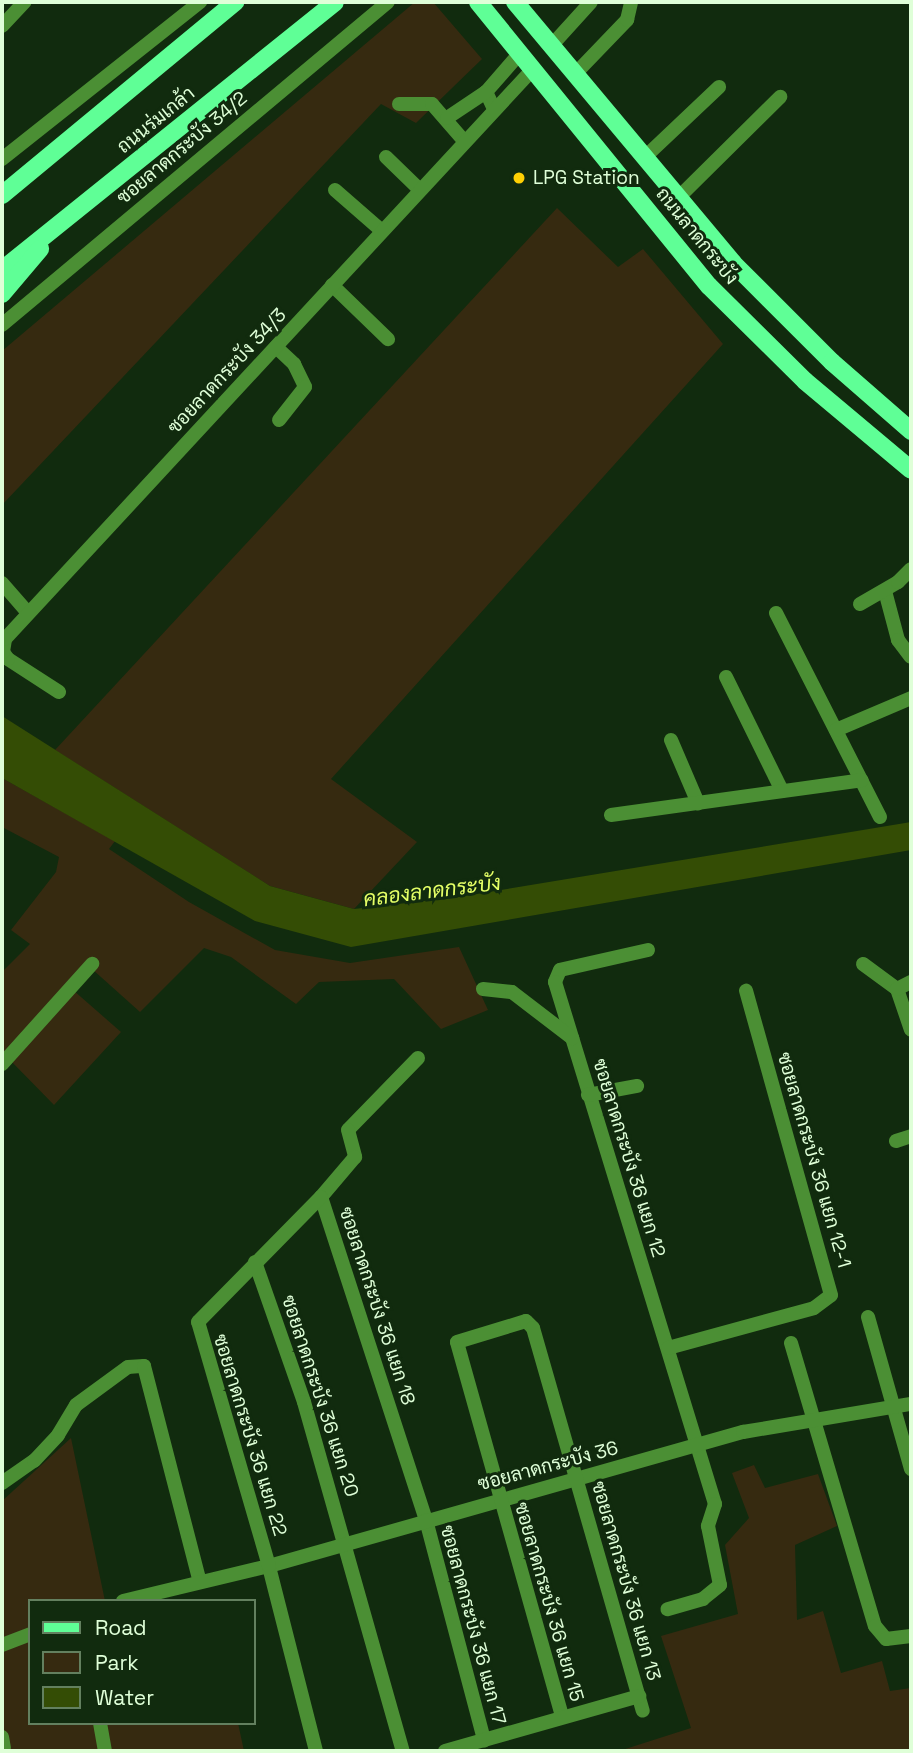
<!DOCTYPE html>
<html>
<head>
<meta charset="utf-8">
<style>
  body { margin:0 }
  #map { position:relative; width:913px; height:1753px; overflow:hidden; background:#112b0e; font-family:"Space Grotesk",Sarabun,sans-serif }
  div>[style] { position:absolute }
  .green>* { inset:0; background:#362a10 }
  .water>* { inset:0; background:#344d05 }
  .minor>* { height:14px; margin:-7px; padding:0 7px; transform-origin:7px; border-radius:7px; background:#4b8f34 }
  .primary>* { height:18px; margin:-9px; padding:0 9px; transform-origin:9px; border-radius:9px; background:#5fff96 }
  .dots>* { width:19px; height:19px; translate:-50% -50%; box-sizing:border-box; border:4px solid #112b0e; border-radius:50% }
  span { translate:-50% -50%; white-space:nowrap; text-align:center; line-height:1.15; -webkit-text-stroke:6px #112b0e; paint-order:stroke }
  .street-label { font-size:19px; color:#dfffd8 }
  .poi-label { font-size:19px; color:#dfffd8 }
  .left { translate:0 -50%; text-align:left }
  .water-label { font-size:21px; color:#e4ff66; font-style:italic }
  .frame { position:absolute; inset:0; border:4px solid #dfffd8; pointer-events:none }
  .legend { position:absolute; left:28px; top:1599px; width:228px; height:126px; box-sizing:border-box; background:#112b0e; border:2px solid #63805f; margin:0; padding:9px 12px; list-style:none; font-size:21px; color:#dfffd8 }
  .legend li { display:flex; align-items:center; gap:14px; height:35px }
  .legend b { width:35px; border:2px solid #63805f }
</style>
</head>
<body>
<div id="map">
  <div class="green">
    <div style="clip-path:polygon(415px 2px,433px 2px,482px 59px,416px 123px,381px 104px,2px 505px,2px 351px)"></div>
    <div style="clip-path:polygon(557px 208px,618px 267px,643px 249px,723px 344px,331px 779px,417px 842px,354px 909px,270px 886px,55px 750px)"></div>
    <div style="clip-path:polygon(2px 778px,115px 841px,109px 849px,189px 902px,275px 950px,350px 963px,459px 947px,488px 1010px,441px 1029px,394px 979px,319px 982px,296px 1004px,231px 957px,204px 948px,140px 1012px,92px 969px,73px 990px,121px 1032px,54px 1105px,9px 1059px,2px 1066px,2px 972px,30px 944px,11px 930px,56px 872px,59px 857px,2px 827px)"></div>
    <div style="clip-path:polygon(71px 1438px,105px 1601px,30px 1601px,30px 1723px,238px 1723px,244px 1751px,2px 1751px,2px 1501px)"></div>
    <div style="clip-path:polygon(754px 1465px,765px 1488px,818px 1474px,837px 1526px,795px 1545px,797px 1620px,823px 1611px,841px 1673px,882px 1661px,890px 1691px,911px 1688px,911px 1751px,619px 1751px,691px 1728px,661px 1636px,738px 1614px,725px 1545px,749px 1518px,732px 1473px)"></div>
  </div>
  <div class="water">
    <div style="clip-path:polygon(2px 716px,270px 886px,354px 909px,459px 897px,911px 822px,911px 850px,351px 947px,255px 921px,2px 778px)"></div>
  </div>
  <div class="minor">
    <div style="left:2px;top:26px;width:33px;rotate:-47deg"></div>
    <div style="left:552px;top:45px;width:58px;rotate:-47.8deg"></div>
    <div style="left:576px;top:73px;width:74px;rotate:-46.1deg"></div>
    <div style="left:627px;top:20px;width:18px;rotate:-77deg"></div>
    <div style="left:399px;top:104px;width:33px"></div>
    <div style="left:432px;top:104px;width:50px;rotate:49deg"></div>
    <div style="left:494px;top:109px;width:19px;rotate:-115deg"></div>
    <div style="left:486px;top:92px;width:52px;rotate:-48.9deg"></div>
    <div style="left:447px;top:118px;width:47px;rotate:-33.7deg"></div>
    <div style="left:386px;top:157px;width:47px;rotate:44.1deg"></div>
    <div style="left:645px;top:157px;width:102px;rotate:-43.4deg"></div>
    <div style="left:2px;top:159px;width:253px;rotate:-38.4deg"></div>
    <div style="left:335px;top:190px;width:62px;rotate:41.1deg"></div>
    <div style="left:678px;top:198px;width:144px;rotate:-44.7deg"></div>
    <div style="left:332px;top:285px;width:78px;rotate:44deg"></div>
    <div style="left:2px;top:325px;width:503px;rotate:-39.92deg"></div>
    <div style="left:276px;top:347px;width:25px;rotate:43deg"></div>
    <div style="left:294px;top:364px;width:25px;rotate:64deg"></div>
    <div style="left:305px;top:387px;width:42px;rotate:128.2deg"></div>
    <div style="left:2px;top:583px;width:40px;rotate:49deg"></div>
    <div style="left:885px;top:591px;width:51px;rotate:75.1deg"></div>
    <div style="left:898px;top:640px;width:21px;rotate:53deg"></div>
    <div style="left:860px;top:604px;width:44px;rotate:-30.1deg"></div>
    <div style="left:898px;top:582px;width:18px;rotate:-45deg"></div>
    <div style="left:776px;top:613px;width:229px;rotate:63deg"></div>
    <div style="left:726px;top:677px;width:127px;rotate:63.8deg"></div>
    <div style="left:59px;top:692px;width:61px;rotate:-147.1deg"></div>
    <div style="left:8px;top:659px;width:9px;rotate:-126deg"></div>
    <div style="left:3px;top:652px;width:13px;rotate:-81deg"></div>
    <div style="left:5px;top:639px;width:778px;rotate:-47.19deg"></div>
    <div style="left:836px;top:730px;width:82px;rotate:-23.1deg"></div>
    <div style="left:671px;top:740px;width:69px;rotate:66.8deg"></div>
    <div style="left:611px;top:815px;width:253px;rotate:-7.9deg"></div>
    <div style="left:648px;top:950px;width:90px;rotate:167.2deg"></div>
    <div style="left:560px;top:970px;width:13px;rotate:113deg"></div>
    <div style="left:555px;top:982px;width:546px;rotate:72.96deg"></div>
    <div style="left:715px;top:1504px;width:23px;rotate:108deg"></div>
    <div style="left:708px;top:1526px;width:60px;rotate:78.5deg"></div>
    <div style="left:720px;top:1585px;width:22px;rotate:141deg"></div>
    <div style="left:703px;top:1599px;width:37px;rotate:164deg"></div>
    <div style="left:863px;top:964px;width:42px;rotate:36.3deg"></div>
    <div style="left:897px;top:989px;width:43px;rotate:71.1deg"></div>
    <div style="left:483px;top:989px;width:29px;rotate:6deg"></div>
    <div style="left:512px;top:992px;width:76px;rotate:37.5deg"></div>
    <div style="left:897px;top:989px;width:16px;rotate:-27deg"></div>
    <div style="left:418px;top:1058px;width:100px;rotate:134.2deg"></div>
    <div style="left:348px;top:1130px;width:28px;rotate:75deg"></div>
    <div style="left:355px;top:1157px;width:52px;rotate:130.4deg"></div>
    <div style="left:321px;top:1197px;width:340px;rotate:72deg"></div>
    <div style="left:426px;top:1520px;width:228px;rotate:75.2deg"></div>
    <div style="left:2px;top:1064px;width:135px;rotate:-48deg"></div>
    <div style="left:588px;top:1095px;width:50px;rotate:-10.4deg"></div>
    <div style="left:896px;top:1141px;width:16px;rotate:-18deg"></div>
    <div style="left:255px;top:1262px;width:148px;rotate:70.7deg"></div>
    <div style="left:304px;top:1402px;width:363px;rotate:74.2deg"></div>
    <div style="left:868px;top:1317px;width:158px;rotate:74.2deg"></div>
    <div style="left:791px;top:1343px;width:295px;rotate:73.5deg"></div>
    <div style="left:875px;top:1626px;width:17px;rotate:50deg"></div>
    <div style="left:886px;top:1639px;width:25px;rotate:-7deg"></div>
    <div style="left:668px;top:1348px;width:151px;rotate:-15.3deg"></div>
    <div style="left:814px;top:1308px;width:21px;rotate:-37deg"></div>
    <div style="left:831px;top:1295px;width:316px;rotate:-105.6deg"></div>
    <div style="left:2px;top:1483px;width:39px;rotate:-35deg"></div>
    <div style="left:34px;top:1461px;width:35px;rotate:-47deg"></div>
    <div style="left:58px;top:1435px;width:35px;rotate:-59deg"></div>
    <div style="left:76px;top:1405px;width:64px;rotate:-36.2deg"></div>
    <div style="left:128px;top:1367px;width:16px;rotate:-4deg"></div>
    <div style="left:144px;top:1366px;width:220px;rotate:75.5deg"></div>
    <div style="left:123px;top:1601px;width:150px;rotate:-13.5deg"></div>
    <div style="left:269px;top:1566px;width:493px;rotate:-15.8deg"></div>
    <div style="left:743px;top:1432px;width:170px;rotate:-9.5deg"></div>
    <div style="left:2px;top:1645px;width:30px;rotate:-21deg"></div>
    <div style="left:562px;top:1716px;width:388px;rotate:-105.7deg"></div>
    <div style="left:457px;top:1342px;width:72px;rotate:-16.9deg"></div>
    <div style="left:526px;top:1321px;width:10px;rotate:45deg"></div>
    <div style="left:533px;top:1328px;width:398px;rotate:74deg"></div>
    <div style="left:100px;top:1723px;width:28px;rotate:80deg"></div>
    <div style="left:2px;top:1737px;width:11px;rotate:80deg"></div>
    <div style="left:316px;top:1751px;width:191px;rotate:-104.3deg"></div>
    <div style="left:269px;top:1566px;width:254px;rotate:-106.2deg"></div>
    <div style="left:198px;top:1322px;width:175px;rotate:-45.5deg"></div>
    <div style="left:445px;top:1751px;width:202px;rotate:-15.8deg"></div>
  </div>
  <div class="primary">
    <div style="left:478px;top:2px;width:366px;rotate:50.9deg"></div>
    <div style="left:709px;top:286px;width:135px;rotate:44.7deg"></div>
    <div style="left:805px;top:381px;width:138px;rotate:40deg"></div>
    <div style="left:515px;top:2px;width:340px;rotate:50.1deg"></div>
    <div style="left:733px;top:263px;width:140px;rotate:45deg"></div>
    <div style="left:832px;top:362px;width:105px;rotate:41.1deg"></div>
    <div style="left:2px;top:195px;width:303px;rotate:-39.6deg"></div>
    <div style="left:2px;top:270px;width:427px;rotate:-38.8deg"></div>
    <div style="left:2px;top:294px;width:59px;rotate:-49.8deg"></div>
  </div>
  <div class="dots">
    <div style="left:519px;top:178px;background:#ffd004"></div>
  </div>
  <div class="street-label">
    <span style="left:156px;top:120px;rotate:-39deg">ถนนร่มเกล้า</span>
    <span style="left:182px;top:148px;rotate:-40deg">ซอยลาดกระบัง 34/2</span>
    <span style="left:697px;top:236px;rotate:51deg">ถนนลาดกระบัง</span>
    <span style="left:227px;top:371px;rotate:-47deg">ซอยลาดกระบัง 34/3</span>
    <span style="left:629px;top:1158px;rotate:73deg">ซอยลาดกระบัง 36 แยก 12</span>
    <span style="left:814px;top:1160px;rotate:74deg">ซอยลาดกระบัง 36 แยก 12-1</span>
    <span style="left:377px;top:1306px;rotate:72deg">ซอยลาดกระบัง 36 แยก 18</span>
    <span style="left:320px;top:1396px;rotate:72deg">ซอยลาดกระบัง 36 แยก 20</span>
    <span style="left:250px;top:1435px;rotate:73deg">ซอยลาดกระบัง 36 แยก 22</span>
    <span style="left:548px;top:1466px;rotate:-15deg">ซอยลาดกระบัง 36</span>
    <span style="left:626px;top:1581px;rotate:74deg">ซอยลาดกระบัง 36 แยก 13</span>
    <span style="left:549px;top:1602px;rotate:74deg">ซอยลาดกระบัง 36 แยก 15</span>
    <span style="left:473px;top:1625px;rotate:75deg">ซอยลาดกระบัง 36 แยก 17</span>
  </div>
  <div class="poi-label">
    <span class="left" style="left:533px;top:178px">LPG Station</span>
  </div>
  <div class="water-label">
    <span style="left:432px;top:891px;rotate:-7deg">คลองลาดกระบัง</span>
  </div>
  <div class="frame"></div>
  <ul class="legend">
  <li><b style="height:9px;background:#5fff96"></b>Road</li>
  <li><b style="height:19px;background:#362a10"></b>Park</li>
  <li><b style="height:19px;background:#344d05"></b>Water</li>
  </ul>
</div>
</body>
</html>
